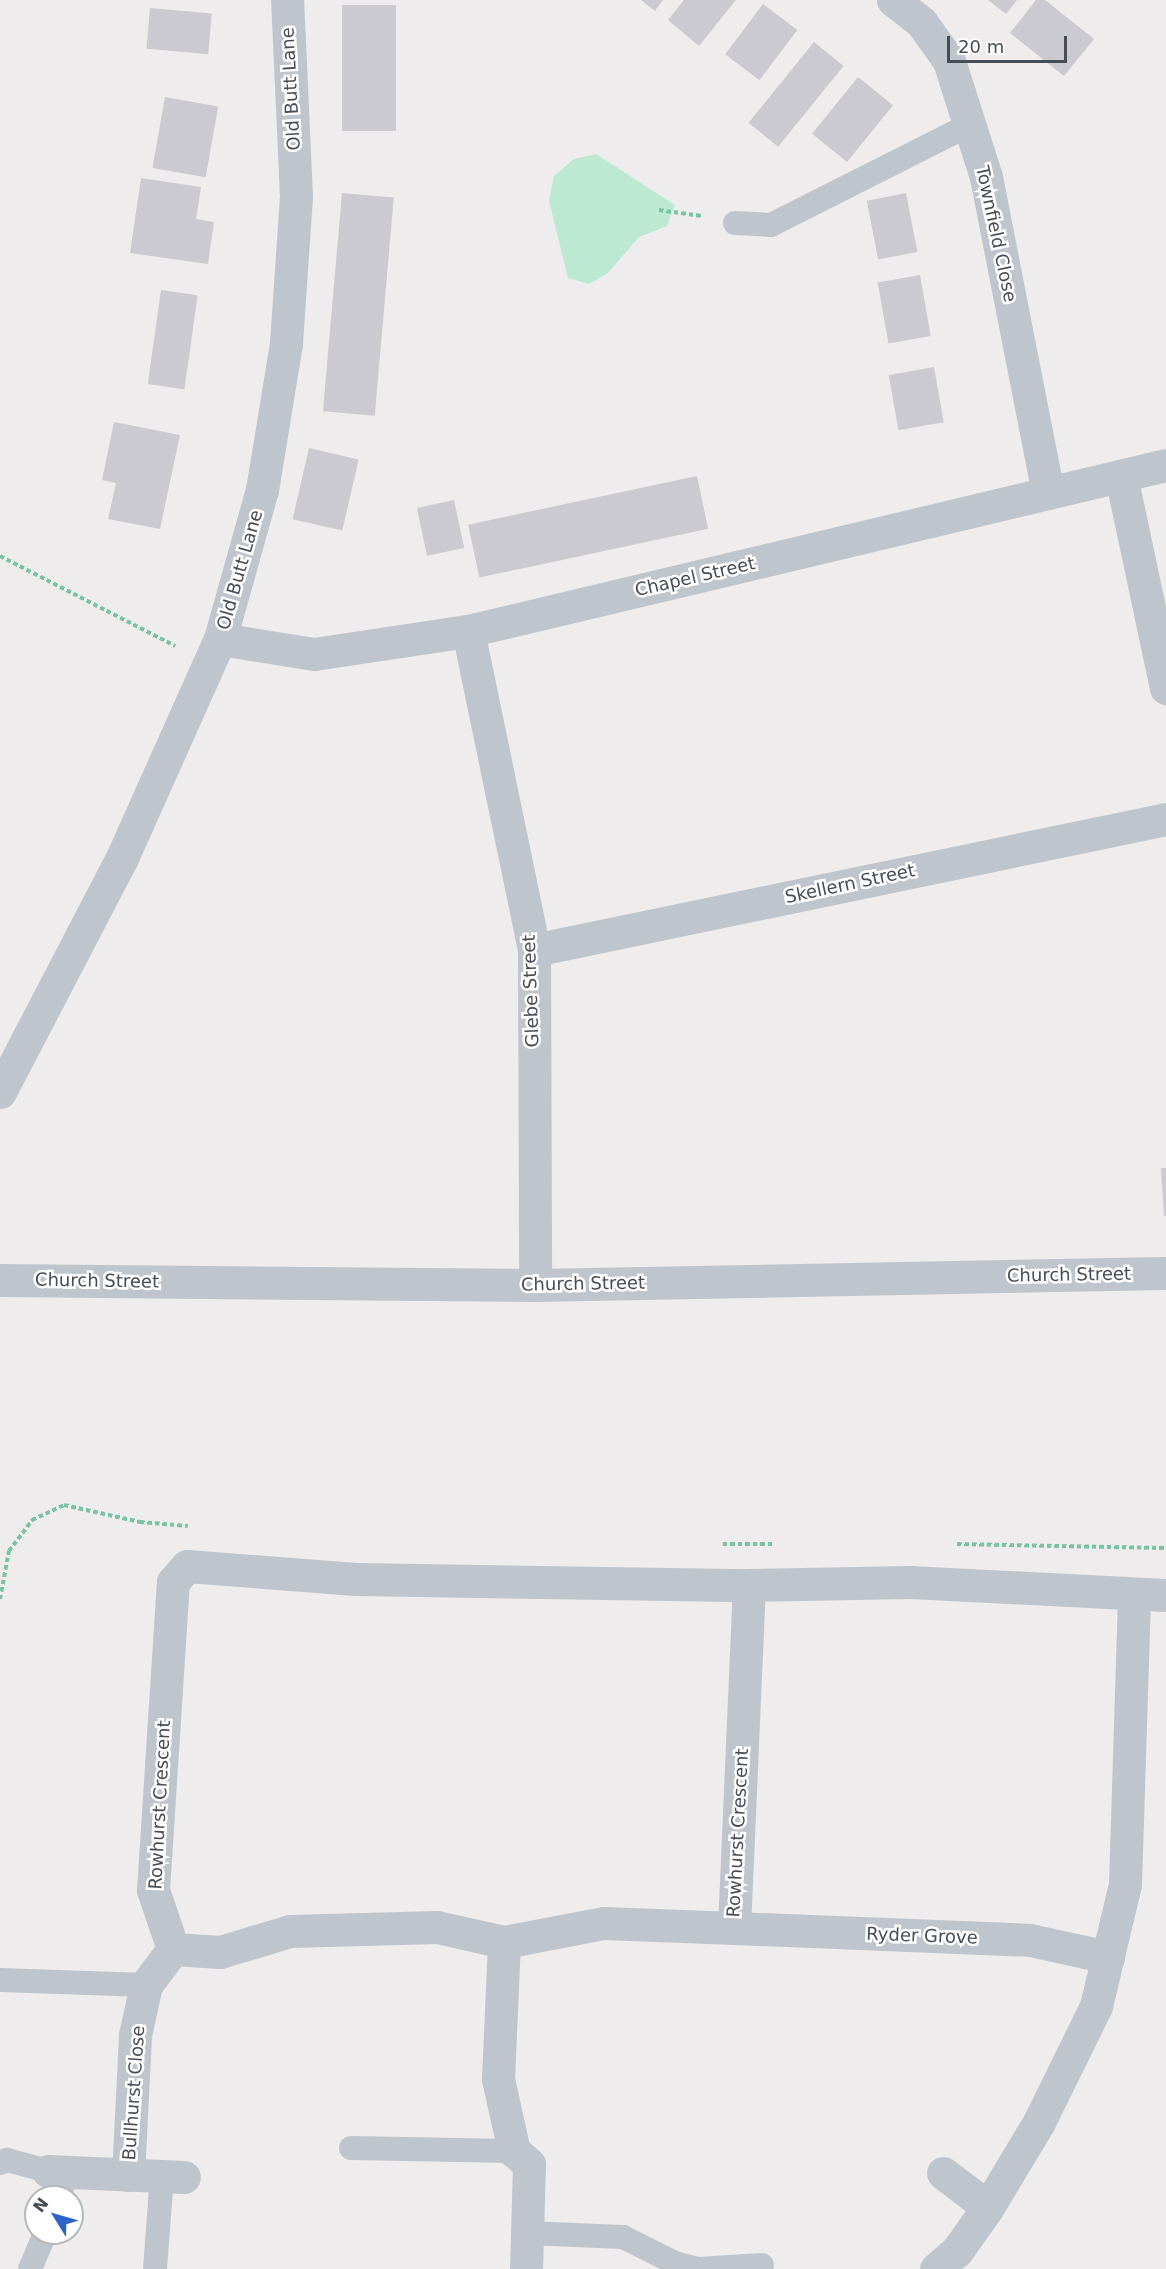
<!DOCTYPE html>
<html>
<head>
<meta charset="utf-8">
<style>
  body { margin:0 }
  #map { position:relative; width:1166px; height:2269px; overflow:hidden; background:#eeecec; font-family:"DejaVu Sans",sans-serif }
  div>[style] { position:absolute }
  .green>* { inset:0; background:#bde9d2 }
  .building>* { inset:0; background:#cacad0; transform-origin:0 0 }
  .path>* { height:4px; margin-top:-2px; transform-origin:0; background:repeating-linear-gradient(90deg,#79c3a5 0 4.5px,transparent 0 7.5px) }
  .service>* { height:24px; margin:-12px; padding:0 12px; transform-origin:12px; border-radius:12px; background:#bec5cd }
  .minor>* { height:33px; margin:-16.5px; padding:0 16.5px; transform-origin:16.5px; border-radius:16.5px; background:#bec5cd }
  .tertiary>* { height:33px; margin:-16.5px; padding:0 16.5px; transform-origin:16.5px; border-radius:16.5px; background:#bec5cd }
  span { translate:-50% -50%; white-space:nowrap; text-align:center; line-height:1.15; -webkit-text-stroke:5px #fff; paint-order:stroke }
  .street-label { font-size:18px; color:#464d57 }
  .north { position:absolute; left:24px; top:2185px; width:60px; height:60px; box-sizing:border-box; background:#fff; border:2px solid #b5b8bc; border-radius:50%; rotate:307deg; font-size:16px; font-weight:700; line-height:24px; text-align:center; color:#464d57 }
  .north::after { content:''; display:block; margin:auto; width:21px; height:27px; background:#2b63c9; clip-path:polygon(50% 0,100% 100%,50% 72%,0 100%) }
  .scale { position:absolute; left:947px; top:36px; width:120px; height:27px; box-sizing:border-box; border:3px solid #464d57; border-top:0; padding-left:8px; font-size:18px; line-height:21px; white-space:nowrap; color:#464d57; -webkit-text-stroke:4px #fff; paint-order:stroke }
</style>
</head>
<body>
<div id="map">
  <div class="green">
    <div style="clip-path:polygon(596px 154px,675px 205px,667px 226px,639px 237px,608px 273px,589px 284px,568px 278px,549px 201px,554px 176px,574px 159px)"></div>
  </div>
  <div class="building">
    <div style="clip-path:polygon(641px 0,663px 0,655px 11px)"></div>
    <div style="clip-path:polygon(684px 0,736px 0,699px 46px,668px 20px)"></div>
    <div style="clip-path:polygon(988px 0,1017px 0,1006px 14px)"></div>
    <div style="clip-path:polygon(1036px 0,1045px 0,1094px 39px,1064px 76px,1010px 33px)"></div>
    <div style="left:763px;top:4px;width:43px;height:63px;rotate:37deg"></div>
    <div style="left:396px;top:5px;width:126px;height:54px;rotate:90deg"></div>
    <div style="left:150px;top:8px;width:62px;height:41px;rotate:5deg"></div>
    <div style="left:814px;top:42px;width:38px;height:104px;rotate:39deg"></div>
    <div style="left:858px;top:77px;width:45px;height:73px;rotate:39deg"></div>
    <div style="left:165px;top:97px;width:54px;height:72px;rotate:10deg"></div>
    <div style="clip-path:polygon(141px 178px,201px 187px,196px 219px,214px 222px,208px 264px,130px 253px)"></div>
    <div style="left:342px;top:193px;width:52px;height:219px;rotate:5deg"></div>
    <div style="left:906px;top:193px;width:60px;height:40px;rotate:79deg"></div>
    <div style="left:920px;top:275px;width:62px;height:43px;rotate:80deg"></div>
    <div style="left:161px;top:290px;width:37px;height:95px;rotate:8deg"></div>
    <div style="left:934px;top:367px;width:56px;height:46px;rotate:80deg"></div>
    <div style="clip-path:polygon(114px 422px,180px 435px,160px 529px,108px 519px,116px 483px,102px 480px)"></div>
    <div style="left:309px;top:448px;width:51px;height:73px;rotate:13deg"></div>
    <div style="left:697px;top:476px;width:54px;height:234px;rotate:78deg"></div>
    <div style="left:454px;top:500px;width:49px;height:38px;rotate:78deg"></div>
    <div style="clip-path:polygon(1161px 1168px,1166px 1168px,1166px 1216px,1164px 1216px)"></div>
  </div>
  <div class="path">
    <div style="left:659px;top:210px;width:43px;rotate:7.9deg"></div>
    <div style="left:0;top:556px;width:197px;rotate:27.2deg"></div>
    <div style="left:723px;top:1544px;width:49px"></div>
    <div style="left:957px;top:1544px;width:209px;rotate:1.1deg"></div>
    <div style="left:0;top:1599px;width:49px;rotate:-79.4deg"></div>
    <div style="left:9px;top:1551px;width:39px;rotate:-53deg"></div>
    <div style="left:32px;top:1520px;width:35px;rotate:-25deg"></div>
    <div style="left:64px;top:1505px;width:78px;rotate:12.6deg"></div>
    <div style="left:140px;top:1522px;width:48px;rotate:4.8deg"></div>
  </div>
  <div class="service">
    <div style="left:735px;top:223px;width:36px;rotate:3deg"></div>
    <div style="left:771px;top:225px;width:222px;rotate:-26.8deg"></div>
    <div style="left:0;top:1980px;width:146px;rotate:2deg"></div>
    <div style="left:351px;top:2148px;width:163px;rotate:1.1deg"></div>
    <div style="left:0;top:2163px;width:8px;rotate:-23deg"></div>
    <div style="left:7px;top:2160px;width:42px;rotate:15deg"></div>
    <div style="left:58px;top:2197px;width:26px;rotate:-67deg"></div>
    <div style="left:527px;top:2233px;width:96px;rotate:2.4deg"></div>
    <div style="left:623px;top:2237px;width:58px;rotate:26.6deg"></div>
    <div style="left:675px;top:2263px;width:24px;rotate:15deg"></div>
    <div style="left:698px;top:2269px;width:64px;rotate:-3.6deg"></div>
    <div style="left:30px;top:2269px;width:39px;rotate:-67deg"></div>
    <div style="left:155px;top:2269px;width:93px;rotate:-85.7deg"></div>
  </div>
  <div class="minor">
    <div style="left:893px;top:0;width:37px;rotate:38deg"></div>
    <div style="left:922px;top:23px;width:47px;rotate:54.6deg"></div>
    <div style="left:949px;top:61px;width:122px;rotate:72.3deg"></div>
    <div style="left:986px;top:177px;width:322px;rotate:78.9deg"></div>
    <div style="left:1121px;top:476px;width:217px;rotate:78deg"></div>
    <div style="left:468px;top:631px;width:326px;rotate:78.3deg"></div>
    <div style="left:534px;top:950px;width:335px;rotate:89.8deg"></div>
    <div style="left:220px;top:639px;width:95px;rotate:9.1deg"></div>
    <div style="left:314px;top:654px;width:156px;rotate:-8.5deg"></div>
    <div style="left:468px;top:631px;width:717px;rotate:-13.38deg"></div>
    <div style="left:534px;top:950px;width:645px;rotate:-11.71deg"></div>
    <div style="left:0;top:1280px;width:535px;rotate:0.54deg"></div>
    <div style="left:535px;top:1285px;width:631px;rotate:-1.09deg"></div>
    <div style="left:734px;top:1928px;width:296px;rotate:2.3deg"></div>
    <div style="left:1030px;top:1940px;width:80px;rotate:12.3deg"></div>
    <div style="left:504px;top:1942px;width:137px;rotate:92.5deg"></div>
    <div style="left:498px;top:2079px;width:74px;rotate:77.5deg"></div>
    <div style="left:514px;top:2151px;width:20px;rotate:41deg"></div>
    <div style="left:529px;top:2164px;width:105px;rotate:91.6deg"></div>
    <div style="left:173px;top:1949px;width:62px;rotate:-108.7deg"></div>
    <div style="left:153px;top:1890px;width:309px;rotate:-86.3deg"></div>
    <div style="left:173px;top:1582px;width:21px;rotate:-49deg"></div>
    <div style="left:187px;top:1566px;width:169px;rotate:4.4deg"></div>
    <div style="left:356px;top:1579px;width:393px;rotate:0.9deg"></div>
    <div style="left:749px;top:1585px;width:161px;rotate:-1.1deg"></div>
    <div style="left:910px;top:1582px;width:256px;rotate:2.9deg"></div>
    <div style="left:173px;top:1949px;width:47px;rotate:3.7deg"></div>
    <div style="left:220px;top:1952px;width:73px;rotate:-16.7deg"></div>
    <div style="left:290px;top:1931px;width:147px;rotate:-1.6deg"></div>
    <div style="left:437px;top:1927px;width:69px;rotate:12.6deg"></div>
    <div style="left:504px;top:1942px;width:102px;rotate:-10.8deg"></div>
    <div style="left:604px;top:1923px;width:130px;rotate:2.2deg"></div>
    <div style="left:734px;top:1928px;width:343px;rotate:-87.5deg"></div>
    <div style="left:48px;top:2171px;width:136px;rotate:2.5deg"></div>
    <div style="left:943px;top:2173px;width:56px;rotate:37.1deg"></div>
    <div style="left:128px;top:2175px;width:140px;rotate:-87.1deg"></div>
    <div style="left:135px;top:2035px;width:51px;rotate:-77.6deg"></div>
    <div style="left:146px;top:1985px;width:45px;rotate:-53.1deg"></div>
    <div style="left:936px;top:2269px;width:28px;rotate:-41deg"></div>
    <div style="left:957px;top:2251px;width:54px;rotate:-54.8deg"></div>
    <div style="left:988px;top:2207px;width:99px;rotate:-59deg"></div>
    <div style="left:1039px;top:2122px;width:129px;rotate:-63.8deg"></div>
    <div style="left:1096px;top:2006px;width:125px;rotate:-76.6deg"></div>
    <div style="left:1125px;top:1884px;width:289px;rotate:-88.2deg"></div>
  </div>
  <div class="tertiary">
    <div style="left:0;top:1092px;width:262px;rotate:-62.5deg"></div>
    <div style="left:121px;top:860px;width:242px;rotate:-65.9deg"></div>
    <div style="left:220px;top:639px;width:155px;rotate:-74.3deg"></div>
    <div style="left:262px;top:490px;width:149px;rotate:-80.7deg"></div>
    <div style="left:286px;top:343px;width:147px;rotate:-86.1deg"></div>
    <div style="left:296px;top:196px;width:196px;rotate:-92.6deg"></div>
  </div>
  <div class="street-label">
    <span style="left:291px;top:89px;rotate:-93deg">Old Butt Lane</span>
    <span style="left:996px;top:234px;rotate:78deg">Townfield Close</span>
    <span style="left:240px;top:570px;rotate:-74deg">Old Butt Lane</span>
    <span style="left:695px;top:577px;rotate:-13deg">Chapel Street</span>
    <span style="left:850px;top:884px;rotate:-12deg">Skellern Street</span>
    <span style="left:531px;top:991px;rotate:-92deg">Glebe Street</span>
    <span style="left:1069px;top:1275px;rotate:-1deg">Church Street</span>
    <span style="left:97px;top:1281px;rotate:1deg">Church Street</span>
    <span style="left:583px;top:1284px;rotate:-1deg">Church Street</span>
    <span style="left:160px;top:1805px;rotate:-87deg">Rowhurst Crescent</span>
    <span style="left:738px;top:1833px;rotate:-87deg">Rowhurst Crescent</span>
    <span style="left:922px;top:1936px;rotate:2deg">Ryder Grove</span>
    <span style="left:134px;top:2093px;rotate:-86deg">Bullhurst Close</span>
  </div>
  <div class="north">N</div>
  <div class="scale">20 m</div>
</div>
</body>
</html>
